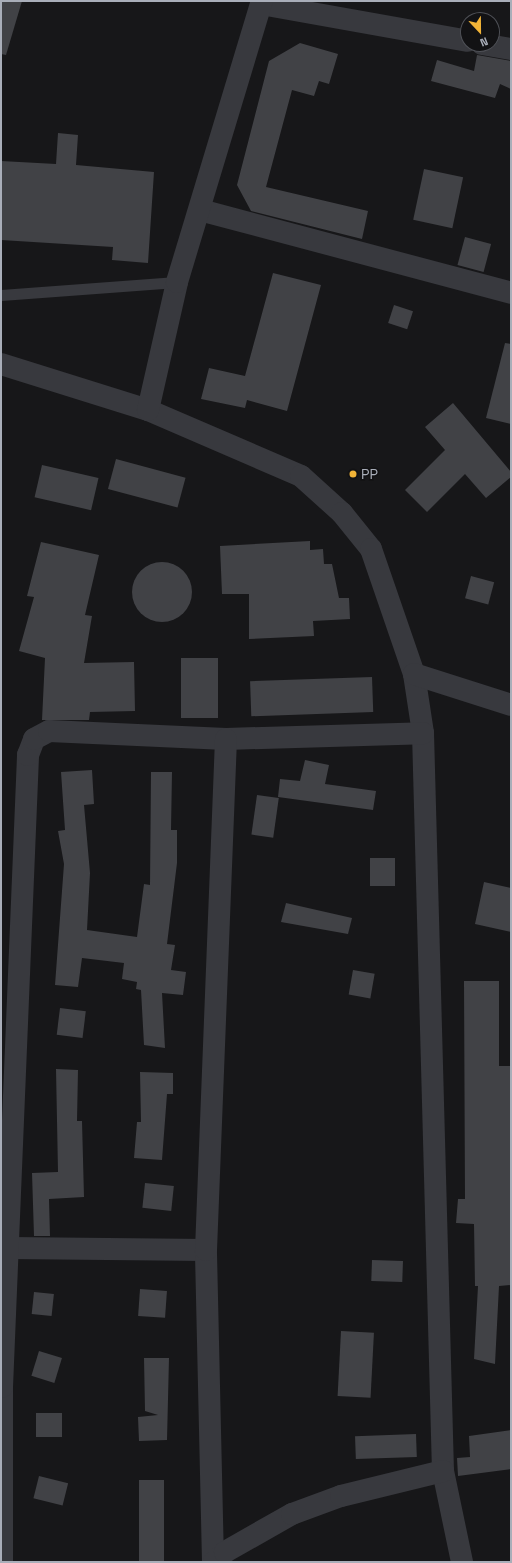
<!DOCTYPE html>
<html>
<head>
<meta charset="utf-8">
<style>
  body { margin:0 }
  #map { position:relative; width:512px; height:1563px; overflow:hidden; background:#171719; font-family:"Space Grotesk",sans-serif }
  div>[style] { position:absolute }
  .building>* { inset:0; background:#414246; transform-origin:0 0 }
  .round { border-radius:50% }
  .service>* { height:11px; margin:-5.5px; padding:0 5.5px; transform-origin:5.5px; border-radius:5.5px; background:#38393e }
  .minor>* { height:22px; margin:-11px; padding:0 11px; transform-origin:11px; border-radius:11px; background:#38393e }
  .dots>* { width:11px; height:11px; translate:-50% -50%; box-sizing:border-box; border:2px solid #121214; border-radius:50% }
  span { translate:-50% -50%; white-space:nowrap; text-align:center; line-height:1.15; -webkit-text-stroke:3.5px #121214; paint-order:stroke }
  .poi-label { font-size:14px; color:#a9aeb9 }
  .left { translate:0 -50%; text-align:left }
  .frame { position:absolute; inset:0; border:2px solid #a9aeb9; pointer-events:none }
  .north { position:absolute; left:460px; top:12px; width:40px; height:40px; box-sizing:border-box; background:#121214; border:1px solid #4e5056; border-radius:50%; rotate:158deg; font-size:11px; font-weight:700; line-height:16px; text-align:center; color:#a9aeb9 }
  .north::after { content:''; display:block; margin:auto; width:14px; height:18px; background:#f1b337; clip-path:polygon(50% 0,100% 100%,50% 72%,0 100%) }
</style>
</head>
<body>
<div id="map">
  <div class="building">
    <div style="clip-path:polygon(1px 1px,22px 1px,6px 55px,1px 54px)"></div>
    <div style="clip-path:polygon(300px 43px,338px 54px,329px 84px,319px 81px,314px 96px,292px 90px,266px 187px,368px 211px,362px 239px,251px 211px,237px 185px,269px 61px)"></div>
    <div style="clip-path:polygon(477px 55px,511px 61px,511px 89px,500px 84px,495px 98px,431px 81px,437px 60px,474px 71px)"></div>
    <div style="clip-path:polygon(58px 133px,78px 135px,76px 165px,154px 172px,148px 263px,112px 260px,113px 247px,1px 240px,1px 161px,56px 164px)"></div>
    <div style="left:424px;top:169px;width:40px;height:52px;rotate:12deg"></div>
    <div style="left:465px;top:237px;width:27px;height:29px;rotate:15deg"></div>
    <div style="clip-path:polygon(273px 273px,321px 285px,287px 411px,247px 400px,245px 408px,201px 399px,209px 368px,245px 376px)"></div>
    <div style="left:394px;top:305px;width:20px;height:19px;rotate:18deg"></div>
    <div style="clip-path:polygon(505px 343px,511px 344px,511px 424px,486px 418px)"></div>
    <div style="clip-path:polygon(453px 403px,511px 472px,511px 477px,486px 498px,465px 474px,427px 512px,405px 490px,445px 450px,425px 427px)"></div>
    <div style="left:116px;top:459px;width:72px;height:31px;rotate:15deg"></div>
    <div style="left:42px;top:465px;width:58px;height:33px;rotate:13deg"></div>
    <div style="clip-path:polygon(310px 541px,310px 550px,323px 549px,324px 564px,332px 564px,339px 598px,349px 598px,350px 619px,313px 621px,314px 636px,249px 639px,249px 594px,222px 594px,220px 546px)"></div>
    <div style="clip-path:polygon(41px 542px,99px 555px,85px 615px,92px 616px,84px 663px,134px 662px,135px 711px,90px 712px,89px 720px,42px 720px,45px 658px,19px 651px,34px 597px,27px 596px)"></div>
    <div class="round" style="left:132px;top:562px;width:60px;height:60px"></div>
    <div style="left:471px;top:576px;width:24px;height:23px;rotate:15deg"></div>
    <div style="left:181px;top:658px;width:37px;height:60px"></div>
    <div style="left:372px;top:677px;width:35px;height:122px;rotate:88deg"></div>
    <div style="clip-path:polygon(305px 760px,329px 765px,325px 784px,376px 791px,373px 810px,278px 797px,280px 779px,300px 781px)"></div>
    <div style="clip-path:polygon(92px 770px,94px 804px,84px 805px,90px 873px,87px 930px,137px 937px,144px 884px,150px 885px,151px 772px,172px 772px,171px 830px,177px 830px,177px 863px,167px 944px,175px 945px,171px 970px,186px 972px,183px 995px,162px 993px,165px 1048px,144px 1045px,141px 990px,136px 989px,137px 982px,122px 979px,124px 963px,82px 958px,78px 987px,55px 985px,64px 864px,58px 831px,65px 830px,61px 772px)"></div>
    <div style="left:257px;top:795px;width:22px;height:40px;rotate:8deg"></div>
    <div style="left:370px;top:858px;width:25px;height:28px"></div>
    <div style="clip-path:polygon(484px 882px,511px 888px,511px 932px,475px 924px)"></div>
    <div style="clip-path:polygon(286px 903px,352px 918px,348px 934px,281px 922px)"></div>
    <div style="left:353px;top:970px;width:22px;height:25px;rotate:10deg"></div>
    <div style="clip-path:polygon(464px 981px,499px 981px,499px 1066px,511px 1066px,511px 1285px,499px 1286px,495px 1364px,474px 1359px,478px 1286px,475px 1286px,474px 1224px,456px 1223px,458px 1199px,465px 1199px)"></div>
    <div style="left:60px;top:1008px;width:26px;height:27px;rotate:7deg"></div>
    <div style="clip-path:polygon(56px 1069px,78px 1070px,77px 1121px,82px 1121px,84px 1197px,49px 1199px,50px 1236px,34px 1236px,32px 1173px,58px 1172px)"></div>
    <div style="clip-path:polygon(140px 1072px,173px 1073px,173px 1094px,167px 1094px,162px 1160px,134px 1158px,137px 1122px,141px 1122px)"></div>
    <div style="left:145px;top:1183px;width:29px;height:25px;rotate:6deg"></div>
    <div style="left:372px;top:1260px;width:31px;height:21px;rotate:2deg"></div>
    <div style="left:140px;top:1289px;width:27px;height:27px;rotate:4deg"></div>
    <div style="left:34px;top:1292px;width:20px;height:22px;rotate:6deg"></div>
    <div style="left:341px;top:1331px;width:33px;height:65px;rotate:3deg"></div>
    <div style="left:39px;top:1351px;width:24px;height:26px;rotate:17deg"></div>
    <div style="clip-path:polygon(144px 1358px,169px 1358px,167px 1440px,139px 1441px,138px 1417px,158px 1415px,145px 1411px)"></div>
    <div style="left:36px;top:1413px;width:26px;height:24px"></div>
    <div style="clip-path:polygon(511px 1430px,511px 1469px,458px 1476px,457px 1458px,470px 1457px,469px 1436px)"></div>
    <div style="left:416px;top:1434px;width:23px;height:61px;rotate:88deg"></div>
    <div style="left:39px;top:1476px;width:30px;height:23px;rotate:14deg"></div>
    <div style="left:139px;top:1480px;width:25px;height:82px"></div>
  </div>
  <div class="service">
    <div style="left:1px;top:295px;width:176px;rotate:-4.2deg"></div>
  </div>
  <div class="minor">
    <div style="left:261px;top:4px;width:210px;rotate:10.1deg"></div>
    <div style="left:482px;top:44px;width:29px;rotate:10deg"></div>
    <div style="left:200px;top:210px;width:322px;rotate:14.9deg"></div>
    <div style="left:1px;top:364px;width:154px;rotate:17.4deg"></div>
    <div style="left:148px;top:410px;width:167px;rotate:23.3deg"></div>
    <div style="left:301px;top:476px;width:55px;rotate:42.1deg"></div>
    <div style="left:342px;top:513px;width:46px;rotate:51.1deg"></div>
    <div style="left:371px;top:549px;width:132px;rotate:71deg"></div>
    <div style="left:414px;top:674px;width:60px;rotate:81.3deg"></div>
    <div style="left:423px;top:733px;width:738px;rotate:88.45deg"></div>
    <div style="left:443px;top:1471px;width:93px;rotate:78.2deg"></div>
    <div style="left:148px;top:410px;width:131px;rotate:-77.2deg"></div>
    <div style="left:177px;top:282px;width:294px;rotate:-73.2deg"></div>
    <div style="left:414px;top:674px;width:102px;rotate:17.7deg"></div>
    <div style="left:9px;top:1248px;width:197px;rotate:0.6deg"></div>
    <div style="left:2px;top:1562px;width:175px;rotate:-90deg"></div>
    <div style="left:2px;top:1387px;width:633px;rotate:-87.64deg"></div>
    <div style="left:28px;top:755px;width:17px;rotate:-69deg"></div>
    <div style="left:34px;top:739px;width:17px;rotate:-28deg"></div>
    <div style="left:49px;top:731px;width:177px;rotate:2.6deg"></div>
    <div style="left:226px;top:739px;width:197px;rotate:-1.7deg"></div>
    <div style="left:213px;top:1562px;width:312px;rotate:-91.3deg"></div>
    <div style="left:206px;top:1250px;width:511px;rotate:-87.76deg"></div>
    <div style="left:214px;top:1562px;width:15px;rotate:-42deg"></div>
    <div style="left:225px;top:1552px;width:77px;rotate:-29.6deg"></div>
    <div style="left:292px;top:1514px;width:52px;rotate:-20.2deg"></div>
    <div style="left:341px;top:1496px;width:105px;rotate:-13.8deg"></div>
  </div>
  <div class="dots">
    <div style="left:353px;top:474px;background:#f1b337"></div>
  </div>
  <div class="poi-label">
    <span class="left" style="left:361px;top:474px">PP</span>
  </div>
  <div class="frame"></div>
  <div class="north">N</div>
</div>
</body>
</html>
